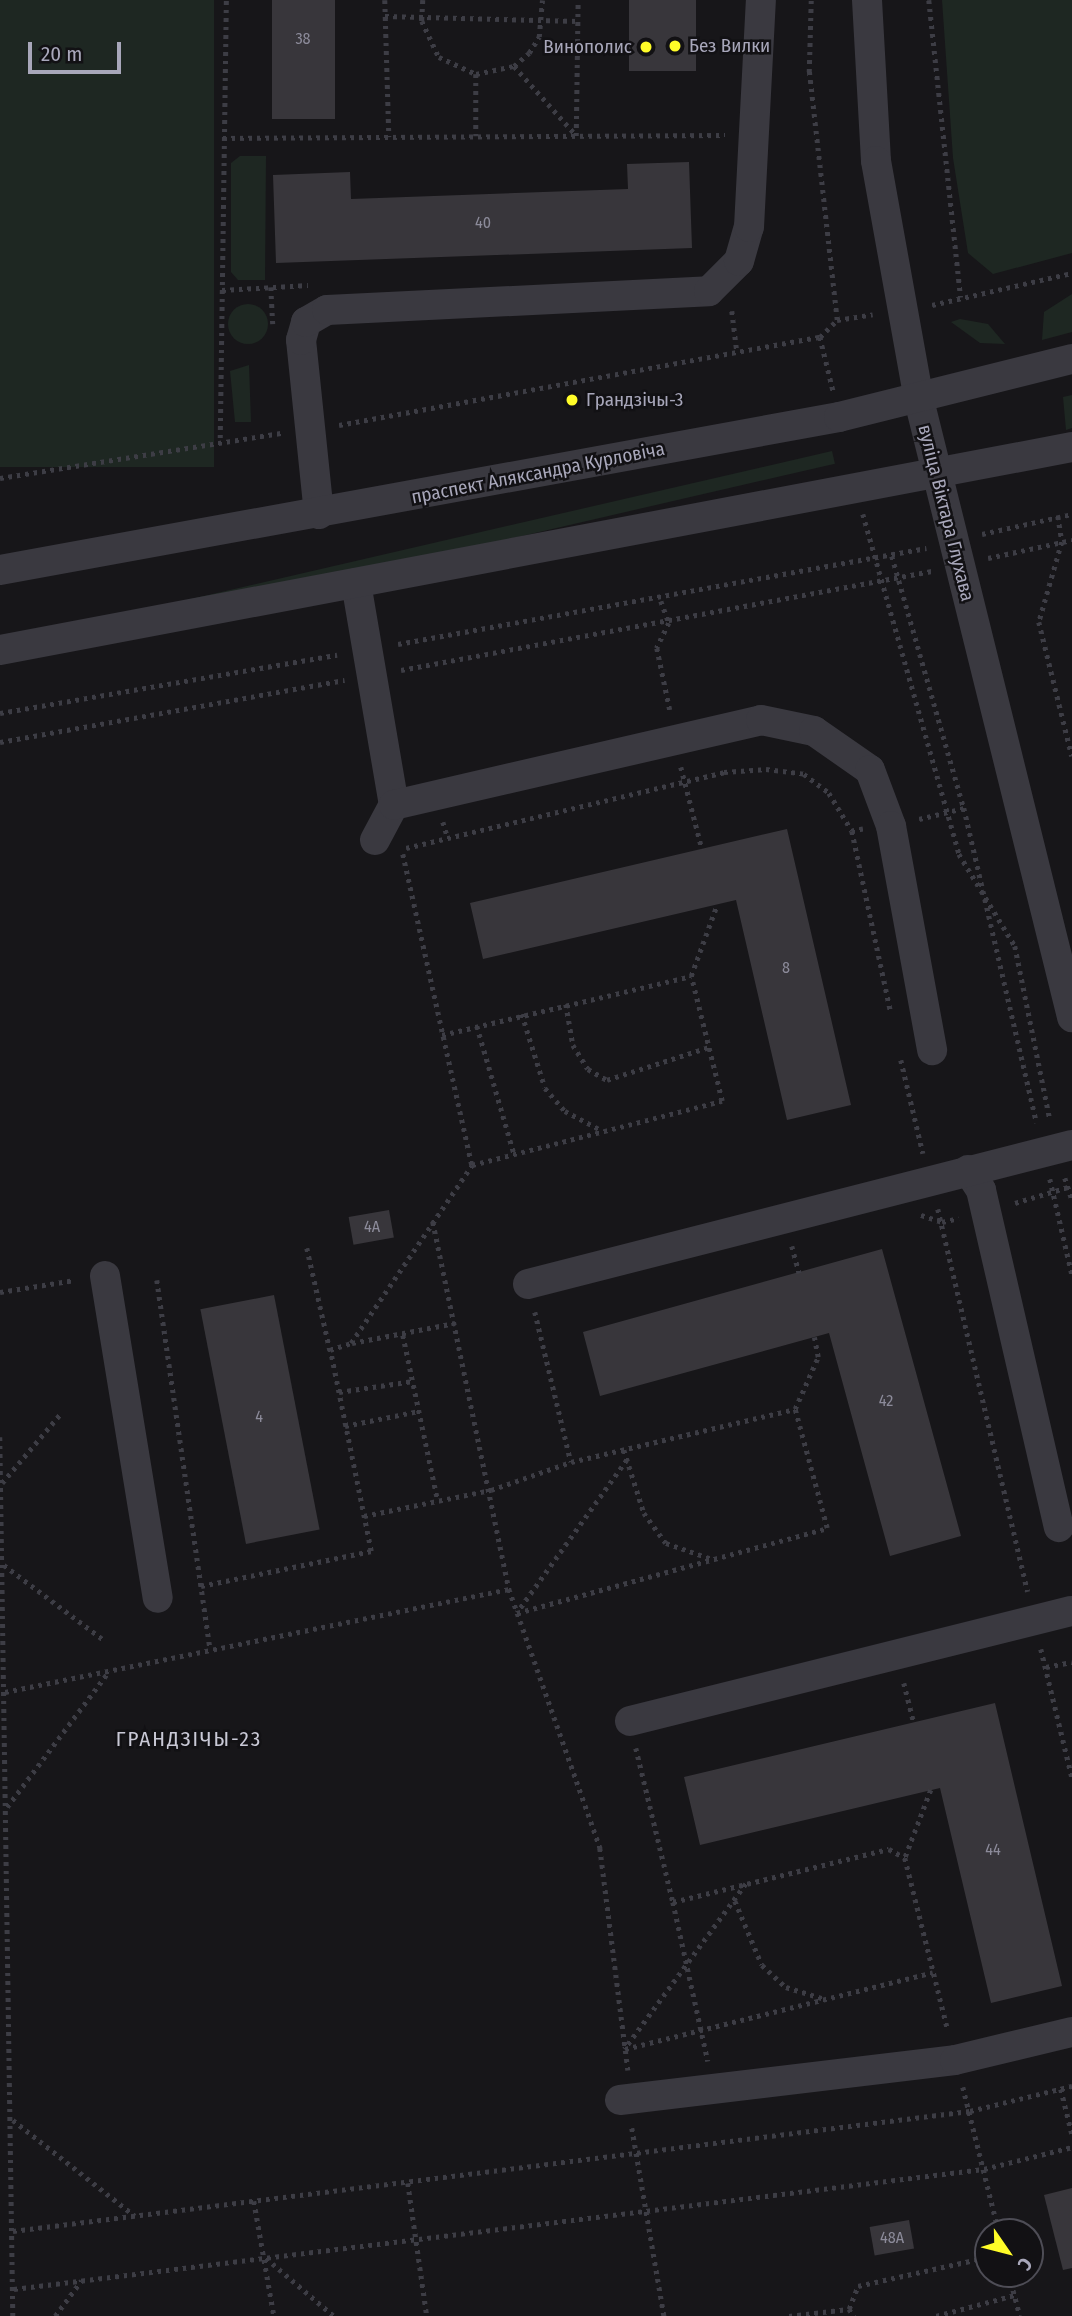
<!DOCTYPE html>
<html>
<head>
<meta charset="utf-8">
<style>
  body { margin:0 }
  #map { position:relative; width:1072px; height:2316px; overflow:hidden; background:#171619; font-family:"Fira Sans Condensed",sans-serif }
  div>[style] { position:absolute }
  .green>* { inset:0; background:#1e2722; transform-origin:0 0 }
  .round { border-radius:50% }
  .building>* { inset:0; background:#38363b; transform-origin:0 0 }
  .path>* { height:4.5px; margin-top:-2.25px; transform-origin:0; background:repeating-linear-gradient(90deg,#3d3d45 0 3.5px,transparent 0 8.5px) }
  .minor>* { height:30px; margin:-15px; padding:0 15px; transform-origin:15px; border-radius:15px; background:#3a3940 }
  .dots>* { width:19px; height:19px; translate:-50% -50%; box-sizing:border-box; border:4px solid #121114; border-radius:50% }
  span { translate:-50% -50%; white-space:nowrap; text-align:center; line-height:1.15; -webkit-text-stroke:5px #121114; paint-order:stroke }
  .number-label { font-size:16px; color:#8c8b9a }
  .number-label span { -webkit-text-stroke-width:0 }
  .poi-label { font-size:19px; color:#a8a7ba }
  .left { translate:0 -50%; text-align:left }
  .right { translate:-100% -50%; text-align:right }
  .street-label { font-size:19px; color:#a8a7ba }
  .neighbourhood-label { font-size:21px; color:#c9c9d6; letter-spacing:2px }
  .north { position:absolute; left:974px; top:2218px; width:70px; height:70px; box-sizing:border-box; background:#121114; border:2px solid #4e4d56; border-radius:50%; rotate:125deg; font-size:19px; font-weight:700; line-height:28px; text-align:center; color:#a8a7ba }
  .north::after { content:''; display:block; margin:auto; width:24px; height:32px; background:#fffc28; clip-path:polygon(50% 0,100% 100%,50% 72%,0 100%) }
  .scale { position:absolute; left:28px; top:42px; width:93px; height:32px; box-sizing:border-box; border:4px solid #a8a7ba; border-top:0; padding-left:9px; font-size:21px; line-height:24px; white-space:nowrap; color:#a8a7ba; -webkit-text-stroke:5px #121114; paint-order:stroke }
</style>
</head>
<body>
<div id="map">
  <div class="green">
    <div style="left:0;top:0;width:214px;height:467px"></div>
    <div style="clip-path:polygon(942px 0,1072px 0,1072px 253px,993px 274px,968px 253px,953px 158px)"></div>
    <div style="clip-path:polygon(240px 156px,266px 156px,265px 280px,238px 280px,231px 272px,231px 163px)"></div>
    <div style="clip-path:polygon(1072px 294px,1072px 332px,1042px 340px,1044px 312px)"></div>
    <div class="round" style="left:228px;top:304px;width:40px;height:40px"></div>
    <div style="clip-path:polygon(960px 319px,988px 324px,1005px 344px,980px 343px,951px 322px)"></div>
    <div style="clip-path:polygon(249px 365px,251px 422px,235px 422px,230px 371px)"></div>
    <div style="clip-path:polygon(1072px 395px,1072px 428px,1066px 430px,1063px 397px)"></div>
    <div style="left:832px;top:451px;width:13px;height:845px;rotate:77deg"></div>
  </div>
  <div class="building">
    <div style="left:272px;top:0;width:63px;height:119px"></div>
    <div style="left:629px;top:0;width:67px;height:71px"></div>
    <div style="clip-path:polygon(689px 162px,692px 248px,276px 263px,273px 175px,350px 172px,351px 199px,628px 189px,627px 164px)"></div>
    <div style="clip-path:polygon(787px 829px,851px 1105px,787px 1120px,736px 900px,483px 959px,470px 903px)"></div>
    <div style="left:389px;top:1210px;width:28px;height:41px;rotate:80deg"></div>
    <div style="clip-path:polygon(882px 1249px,961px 1536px,890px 1556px,829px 1333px,600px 1396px,583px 1332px)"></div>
    <div style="left:274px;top:1295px;width:239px;height:75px;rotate:79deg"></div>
    <div style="clip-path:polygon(995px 1703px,1062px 1986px,991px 2003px,940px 1788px,700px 1845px,684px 1777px)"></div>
    <div style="clip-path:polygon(1072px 2188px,1072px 2268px,1063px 2270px,1044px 2195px)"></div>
    <div style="left:909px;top:2220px;width:29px;height:40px;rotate:80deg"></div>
  </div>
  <div class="path">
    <div style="left:385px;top:0;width:137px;rotate:88.3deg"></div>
    <div style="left:423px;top:0;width:21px;rotate:93deg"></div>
    <div style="left:422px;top:21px;width:40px;rotate:65deg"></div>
    <div style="left:439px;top:57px;width:41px;rotate:24.7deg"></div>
    <div style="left:476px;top:74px;width:39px;rotate:-12deg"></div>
    <div style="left:514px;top:66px;width:20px;rotate:-41deg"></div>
    <div style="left:529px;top:53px;width:19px;rotate:-58deg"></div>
    <div style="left:539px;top:37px;width:37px;rotate:-85deg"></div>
    <div style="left:929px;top:0;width:299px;rotate:83.9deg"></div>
    <div style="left:385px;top:16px;width:193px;rotate:1.5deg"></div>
    <div style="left:514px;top:66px;width:93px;rotate:48.1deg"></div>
    <div style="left:476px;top:74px;width:62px;rotate:90deg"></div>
    <div style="left:576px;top:136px;width:136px;rotate:-89.2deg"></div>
    <div style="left:223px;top:138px;width:502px;rotate:-0.34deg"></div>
    <div style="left:271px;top:287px;width:37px;rotate:87deg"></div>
    <div style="left:222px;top:290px;width:86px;rotate:-3.3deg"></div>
    <div style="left:932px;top:305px;width:144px;rotate:-12.9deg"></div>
    <div style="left:732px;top:311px;width:41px;rotate:83deg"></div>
    <div style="left:837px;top:320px;width:36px;rotate:-9deg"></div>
    <div style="left:820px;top:337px;width:55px;rotate:76.2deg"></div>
    <div style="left:339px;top:425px;width:489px;rotate:-10.4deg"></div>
    <div style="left:820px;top:337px;width:24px;rotate:-45deg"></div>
    <div style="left:837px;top:320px;width:250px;rotate:-96.4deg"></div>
    <div style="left:809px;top:72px;width:72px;rotate:-88.4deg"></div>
    <div style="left:220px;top:438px;width:438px;rotate:-89.2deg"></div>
    <div style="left:0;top:478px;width:286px;rotate:-9.1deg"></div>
    <div style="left:863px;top:514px;width:353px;rotate:74.2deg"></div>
    <div style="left:959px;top:854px;width:108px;rotate:58.7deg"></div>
    <div style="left:1015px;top:946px;width:177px;rotate:78.6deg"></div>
    <div style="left:1058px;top:516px;width:26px;rotate:81deg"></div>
    <div style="left:1062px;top:542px;width:83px;rotate:106deg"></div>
    <div style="left:1039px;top:622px;width:138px;rotate:76.2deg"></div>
    <div style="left:982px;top:534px;width:92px;rotate:-12.5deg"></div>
    <div style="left:892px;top:556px;width:262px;rotate:74.1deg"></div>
    <div style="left:988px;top:558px;width:86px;rotate:-12.1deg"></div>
    <div style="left:661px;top:601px;width:23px;rotate:70deg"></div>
    <div style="left:669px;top:623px;width:28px;rotate:116deg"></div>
    <div style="left:657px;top:648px;width:63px;rotate:78.2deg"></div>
    <div style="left:398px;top:644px;width:537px;rotate:-10.3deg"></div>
    <div style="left:401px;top:670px;width:540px;rotate:-10.56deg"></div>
    <div style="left:0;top:713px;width:342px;rotate:-9.8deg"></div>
    <div style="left:0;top:742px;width:350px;rotate:-10.2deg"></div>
    <div style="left:681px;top:767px;width:85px;rotate:75.6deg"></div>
    <div style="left:919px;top:819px;width:46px;rotate:-13.7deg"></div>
    <div style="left:964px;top:808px;width:323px;rotate:77deg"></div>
    <div style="left:443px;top:822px;width:17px;rotate:73deg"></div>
    <div style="left:863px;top:829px;width:11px;rotate:170deg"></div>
    <div style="left:852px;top:831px;width:186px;rotate:77.9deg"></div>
    <div style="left:406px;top:848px;width:327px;rotate:-13.4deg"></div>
    <div style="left:724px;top:772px;width:42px;rotate:-4.1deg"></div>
    <div style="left:766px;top:769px;width:38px;rotate:7deg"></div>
    <div style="left:804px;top:774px;width:31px;rotate:37deg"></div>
    <div style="left:829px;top:793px;width:44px;rotate:58.8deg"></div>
    <div style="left:403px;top:854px;width:319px;rotate:77.5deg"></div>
    <div style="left:566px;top:1004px;width:42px;rotate:80.3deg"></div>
    <div style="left:573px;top:1045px;width:28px;rotate:58deg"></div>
    <div style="left:588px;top:1069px;width:22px;rotate:30deg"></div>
    <div style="left:607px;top:1080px;width:107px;rotate:-17.9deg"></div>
    <div style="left:522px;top:1014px;width:77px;rotate:72.7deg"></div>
    <div style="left:545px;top:1088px;width:30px;rotate:49deg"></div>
    <div style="left:565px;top:1111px;width:41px;rotate:27.8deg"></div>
    <div style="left:477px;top:1026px;width:132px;rotate:73.8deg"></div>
    <div style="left:442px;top:1035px;width:256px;rotate:-13.3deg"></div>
    <div style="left:691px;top:976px;width:76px;rotate:-69.9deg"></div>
    <div style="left:901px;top:1060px;width:96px;rotate:76.7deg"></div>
    <div style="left:1065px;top:1178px;width:22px;rotate:72deg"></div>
    <div style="left:1050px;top:1179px;width:98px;rotate:77deg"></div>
    <div style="left:1015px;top:1203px;width:55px;rotate:-16.8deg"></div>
    <div style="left:938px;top:1209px;width:393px;rotate:76.8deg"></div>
    <div style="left:921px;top:1215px;width:22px;rotate:18deg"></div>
    <div style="left:942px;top:1222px;width:17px;rotate:-13deg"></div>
    <div style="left:433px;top:1222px;width:375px;rotate:78.3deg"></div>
    <div style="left:509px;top:1589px;width:275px;rotate:70.6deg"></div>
    <div style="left:600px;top:1848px;width:224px;rotate:82.8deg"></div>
    <div style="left:792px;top:1246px;width:28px;rotate:75deg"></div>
    <div style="left:307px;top:1248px;width:105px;rotate:77.3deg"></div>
    <div style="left:157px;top:1280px;width:373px;rotate:81.8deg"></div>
    <div style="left:0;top:1292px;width:76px;rotate:-9.1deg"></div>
    <div style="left:535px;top:1312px;width:154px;rotate:76.5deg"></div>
    <div style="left:571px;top:1462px;width:230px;rotate:-13.3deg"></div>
    <div style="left:795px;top:1409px;width:57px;rotate:-66.1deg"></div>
    <div style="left:818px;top:1357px;width:20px;rotate:-101deg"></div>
    <div style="left:403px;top:1335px;width:170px;rotate:78.1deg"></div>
    <div style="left:352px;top:1343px;width:105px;rotate:-11deg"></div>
    <div style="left:339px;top:1392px;width:75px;rotate:-8.5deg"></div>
    <div style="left:345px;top:1426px;width:76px;rotate:-11.5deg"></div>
    <div style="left:0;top:1437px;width:879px;rotate:89.15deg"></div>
    <div style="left:624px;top:1450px;width:66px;rotate:72.4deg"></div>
    <div style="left:644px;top:1513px;width:37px;rotate:54deg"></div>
    <div style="left:666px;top:1543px;width:49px;rotate:19.2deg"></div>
    <div style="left:627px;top:1460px;width:188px;rotate:125.7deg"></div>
    <div style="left:517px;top:1613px;width:321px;rotate:-15.3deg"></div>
    <div style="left:827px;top:1528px;width:123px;rotate:-105.1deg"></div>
    <div style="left:2px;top:1483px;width:93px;rotate:-49.8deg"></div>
    <div style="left:364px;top:1516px;width:130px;rotate:-11.6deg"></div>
    <div style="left:491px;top:1490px;width:85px;rotate:-19.3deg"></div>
    <div style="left:4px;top:1565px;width:125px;rotate:36.9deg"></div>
    <div style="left:201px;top:1586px;width:174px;rotate:-11.6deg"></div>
    <div style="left:371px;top:1551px;width:205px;rotate:-101.5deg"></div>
    <div style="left:330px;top:1350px;width:22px;rotate:-18deg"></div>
    <div style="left:351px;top:1343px;width:215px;rotate:-55.8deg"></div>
    <div style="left:472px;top:1165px;width:258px;rotate:-14.4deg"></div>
    <div style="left:722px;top:1101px;width:129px;rotate:-103.9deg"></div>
    <div style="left:1041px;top:1649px;width:132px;rotate:76.4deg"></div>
    <div style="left:1046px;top:1667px;width:26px;rotate:-11deg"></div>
    <div style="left:904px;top:1683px;width:41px;rotate:76deg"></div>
    <div style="left:5px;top:1692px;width:514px;rotate:-11.55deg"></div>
    <div style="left:636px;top:1748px;width:158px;rotate:76.5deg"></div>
    <div style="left:673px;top:1902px;width:222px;rotate:-13.8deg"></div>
    <div style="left:889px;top:1849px;width:18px;rotate:29deg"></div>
    <div style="left:931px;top:1790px;width:73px;rotate:110.9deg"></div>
    <div style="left:905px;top:1858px;width:178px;rotate:76deg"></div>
    <div style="left:7px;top:1807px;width:170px;rotate:-53.1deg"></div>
    <div style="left:746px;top:1884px;width:205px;rotate:126.3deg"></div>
    <div style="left:625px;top:2049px;width:317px;rotate:-14deg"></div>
    <div style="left:735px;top:1901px;width:69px;rotate:67.1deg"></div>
    <div style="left:762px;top:1965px;width:33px;rotate:43deg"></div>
    <div style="left:786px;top:1987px;width:41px;rotate:17.1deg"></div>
    <div style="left:673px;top:1902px;width:163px;rotate:77.6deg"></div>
    <div style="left:963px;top:2087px;width:149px;rotate:76.1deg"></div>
    <div style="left:1061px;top:2089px;width:46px;rotate:76.3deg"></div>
    <div style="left:13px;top:2120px;width:155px;rotate:38.2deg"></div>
    <div style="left:632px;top:2128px;width:191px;rotate:80.3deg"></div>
    <div style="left:408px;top:2183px;width:134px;rotate:81.9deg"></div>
    <div style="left:254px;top:2201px;width:117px;rotate:80.1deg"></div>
    <div style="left:13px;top:2231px;width:964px;rotate:-7.15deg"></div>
    <div style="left:970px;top:2111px;width:105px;rotate:-13.8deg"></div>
    <div style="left:266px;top:2258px;width:89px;rotate:40.5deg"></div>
    <div style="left:1009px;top:2274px;width:43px;rotate:75.3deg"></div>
    <div style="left:14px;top:2289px;width:977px;rotate:-7.05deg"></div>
    <div style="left:984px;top:2169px;width:91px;rotate:-14deg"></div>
    <div style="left:849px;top:2309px;width:9px;rotate:54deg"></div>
    <div style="left:55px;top:2316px;width:44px;rotate:-53.4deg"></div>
    <div style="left:789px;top:2316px;width:60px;rotate:-6.7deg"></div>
    <div style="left:849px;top:2309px;width:25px;rotate:-69deg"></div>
    <div style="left:858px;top:2286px;width:133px;rotate:-12.6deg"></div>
    <div style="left:936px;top:2316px;width:82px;rotate:-14.9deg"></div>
  </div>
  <div class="minor">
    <div style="left:867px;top:0;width:161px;rotate:86.8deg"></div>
    <div style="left:876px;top:161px;width:243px;rotate:79.8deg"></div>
    <div style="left:919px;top:400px;width:636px;rotate:76.07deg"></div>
    <div style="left:319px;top:514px;width:175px;rotate:-95.9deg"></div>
    <div style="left:301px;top:340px;width:19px;rotate:-74deg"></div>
    <div style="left:306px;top:322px;width:24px;rotate:-30deg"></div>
    <div style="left:327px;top:310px;width:382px;rotate:-2.8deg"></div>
    <div style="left:709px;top:291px;width:42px;rotate:-45deg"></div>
    <div style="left:739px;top:261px;width:35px;rotate:-74deg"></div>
    <div style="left:749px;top:227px;width:227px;rotate:-87deg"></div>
    <div style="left:0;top:570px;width:853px;rotate:-10.33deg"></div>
    <div style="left:839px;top:417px;width:240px;rotate:-14deg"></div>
    <div style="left:356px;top:583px;width:225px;rotate:80.3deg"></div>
    <div style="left:0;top:650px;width:1091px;rotate:-10.72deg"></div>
    <div style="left:375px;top:840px;width:40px;rotate:-62deg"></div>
    <div style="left:394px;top:805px;width:377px;rotate:-13deg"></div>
    <div style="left:761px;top:720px;width:54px;rotate:11.7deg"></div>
    <div style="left:814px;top:731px;width:68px;rotate:34.9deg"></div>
    <div style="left:870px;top:770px;width:60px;rotate:69.4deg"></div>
    <div style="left:891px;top:826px;width:228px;rotate:79.6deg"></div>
    <div style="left:968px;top:1170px;width:24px;rotate:57deg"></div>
    <div style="left:981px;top:1190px;width:346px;rotate:77deg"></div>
    <div style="left:105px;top:1276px;width:326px;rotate:80.7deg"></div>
    <div style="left:528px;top:1284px;width:561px;rotate:-14.33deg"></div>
    <div style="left:630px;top:1721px;width:455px;rotate:-14deg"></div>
    <div style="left:620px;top:2100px;width:337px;rotate:-6.8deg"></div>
    <div style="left:955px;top:2060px;width:120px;rotate:-13.5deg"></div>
  </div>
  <div class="dots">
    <div style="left:675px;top:46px;background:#fffc28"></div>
    <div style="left:646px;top:47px;background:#fffc28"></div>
    <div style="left:572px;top:400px;background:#fffc28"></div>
  </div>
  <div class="number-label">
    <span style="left:303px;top:39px">38</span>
    <span style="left:483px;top:223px">40</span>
    <span style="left:786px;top:968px">8</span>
    <span style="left:372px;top:1227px">4А</span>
    <span style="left:886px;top:1401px">42</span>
    <span style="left:259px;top:1417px">4</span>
    <span style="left:993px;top:1850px">44</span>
    <span style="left:892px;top:2238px">48А</span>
  </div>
  <div class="poi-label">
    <span class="left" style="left:689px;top:46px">Без Вилки</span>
    <span class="right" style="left:632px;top:47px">Винополис</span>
    <span class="left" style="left:586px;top:400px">Грандзічы-3</span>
  </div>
  <div class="street-label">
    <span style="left:538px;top:473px;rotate:-11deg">праспект Аляксандра Курловіча</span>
    <span style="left:946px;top:513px;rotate:76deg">вуліца Віктара Глухава</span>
  </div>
  <div class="neighbourhood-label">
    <span style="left:189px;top:1739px">ГРАНДЗІЧЫ-23</span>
  </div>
  <div class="north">С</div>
  <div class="scale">20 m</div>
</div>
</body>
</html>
